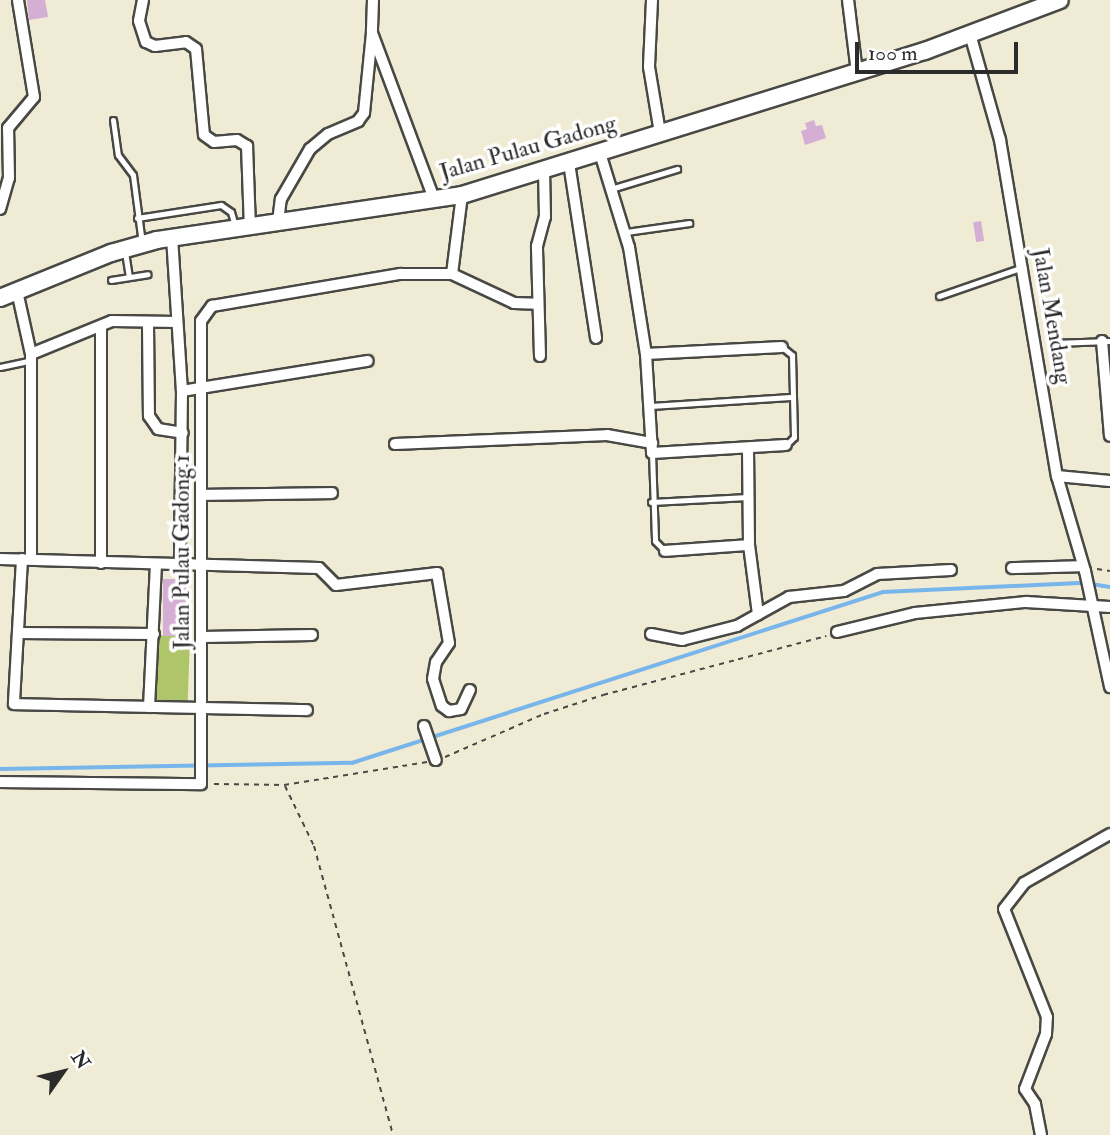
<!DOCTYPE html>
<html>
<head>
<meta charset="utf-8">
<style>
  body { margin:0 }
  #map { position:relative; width:1110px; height:1135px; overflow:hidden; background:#efebd4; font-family:"IM FELL Double Pica",serif }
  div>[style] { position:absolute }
  .green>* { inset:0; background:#afc569; transform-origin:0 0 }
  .stream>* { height:3.5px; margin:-1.75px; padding:0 1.75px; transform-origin:1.75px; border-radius:1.75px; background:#78b5eb }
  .building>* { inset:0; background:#d5aed3; transform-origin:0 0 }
  .path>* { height:2px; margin-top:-1px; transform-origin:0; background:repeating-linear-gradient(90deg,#484844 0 5px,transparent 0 10px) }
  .roads { filter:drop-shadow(2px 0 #484844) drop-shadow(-2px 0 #484844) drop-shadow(0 2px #484844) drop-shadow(0 -2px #484844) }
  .service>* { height:5px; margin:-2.5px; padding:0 2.5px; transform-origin:2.5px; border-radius:2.5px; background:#fff }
  .minor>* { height:10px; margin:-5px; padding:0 5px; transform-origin:5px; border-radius:5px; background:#fff }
  .secondary>* { height:16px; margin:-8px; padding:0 8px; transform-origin:8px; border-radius:8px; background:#fff }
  span { translate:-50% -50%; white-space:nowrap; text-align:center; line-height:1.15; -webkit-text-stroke:7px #fff; paint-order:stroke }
  .street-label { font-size:23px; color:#2b2b2b }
  .north { position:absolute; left:28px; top:1037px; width:70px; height:70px; -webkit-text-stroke:5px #fff; paint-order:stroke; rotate:56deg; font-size:19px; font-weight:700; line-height:28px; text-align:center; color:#2b2b2b }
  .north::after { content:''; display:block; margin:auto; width:24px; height:32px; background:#2b2b2b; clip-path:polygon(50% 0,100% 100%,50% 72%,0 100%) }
  .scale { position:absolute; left:855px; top:42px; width:163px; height:32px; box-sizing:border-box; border:4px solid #2b2b2b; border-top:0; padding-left:9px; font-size:21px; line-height:24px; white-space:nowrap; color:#2b2b2b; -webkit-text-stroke:5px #fff; paint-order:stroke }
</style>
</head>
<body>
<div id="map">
  <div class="green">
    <div style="left:156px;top:635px;width:34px;height:67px;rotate:2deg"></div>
  </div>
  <div class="stream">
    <div style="left:1091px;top:584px;width:19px;rotate:9deg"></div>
    <div style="left:0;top:769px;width:352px;rotate:-1deg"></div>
    <div style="left:352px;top:763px;width:558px;rotate:-17.85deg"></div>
    <div style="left:883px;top:592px;width:201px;rotate:-2.6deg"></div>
  </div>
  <div class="building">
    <div style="clip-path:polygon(27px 0,45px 0,48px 17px,29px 20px)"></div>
    <div style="clip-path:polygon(814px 120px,816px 126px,822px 125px,826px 138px,805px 145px,801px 131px,807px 129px,805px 123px)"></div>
    <div style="left:981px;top:221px;width:20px;height:8px;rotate:81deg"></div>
    <div style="left:163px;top:579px;width:23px;height:57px"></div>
  </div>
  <div class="path">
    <div style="left:1097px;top:569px;width:13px;rotate:9deg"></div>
    <div style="left:445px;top:757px;width:108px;rotate:-23.5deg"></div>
    <div style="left:544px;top:714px;width:62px;rotate:-17.9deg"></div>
    <div style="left:603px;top:695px;width:231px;rotate:-14.8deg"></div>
    <div style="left:214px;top:784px;width:70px;rotate:0.8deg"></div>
    <div style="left:284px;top:785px;width:145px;rotate:-9.1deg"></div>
    <div style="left:285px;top:786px;width:67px;rotate:64.2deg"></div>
    <div style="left:314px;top:846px;width:300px;rotate:74.7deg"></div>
  </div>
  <div class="roads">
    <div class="service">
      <div style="left:113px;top:120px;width:35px;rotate:82deg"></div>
      <div style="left:118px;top:155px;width:25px;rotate:53deg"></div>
      <div style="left:133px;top:175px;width:69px;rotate:82.5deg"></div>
      <div style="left:614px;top:188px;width:66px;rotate:-16.8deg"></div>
      <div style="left:137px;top:218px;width:85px;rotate:-8.8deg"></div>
      <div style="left:221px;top:205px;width:12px;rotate:35deg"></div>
      <div style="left:231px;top:212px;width:15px;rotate:74deg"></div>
      <div style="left:626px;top:232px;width:64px;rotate:-8.1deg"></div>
      <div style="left:125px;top:252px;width:25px;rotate:81deg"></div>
      <div style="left:111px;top:280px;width:37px;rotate:-9deg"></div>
      <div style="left:939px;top:296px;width:89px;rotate:-19deg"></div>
      <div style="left:1053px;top:343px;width:57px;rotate:-2deg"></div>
      <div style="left:782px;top:347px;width:13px;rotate:39deg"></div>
      <div style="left:792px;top:355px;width:82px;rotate:88.6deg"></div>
      <div style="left:794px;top:437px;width:11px;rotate:135deg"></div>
      <div style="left:0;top:367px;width:30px;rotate:-12deg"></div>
      <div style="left:649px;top:406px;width:143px;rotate:-3.6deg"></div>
      <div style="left:652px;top:453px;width:88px;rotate:88deg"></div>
      <div style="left:655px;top:541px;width:14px;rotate:45deg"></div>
      <div style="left:651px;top:502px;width:97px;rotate:-3deg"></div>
    </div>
    <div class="minor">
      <div style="left:143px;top:0;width:21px;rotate:101deg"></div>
      <div style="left:139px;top:21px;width:22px;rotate:72deg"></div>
      <div style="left:146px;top:42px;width:10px;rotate:24deg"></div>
      <div style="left:155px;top:46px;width:31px;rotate:-7deg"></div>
      <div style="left:186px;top:42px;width:12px;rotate:35deg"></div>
      <div style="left:196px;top:49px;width:86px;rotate:84.7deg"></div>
      <div style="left:204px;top:135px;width:12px;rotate:35deg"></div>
      <div style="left:214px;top:142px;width:23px;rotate:-5deg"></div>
      <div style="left:237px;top:140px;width:12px;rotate:31deg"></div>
      <div style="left:247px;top:146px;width:80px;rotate:87.9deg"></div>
      <div style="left:373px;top:0;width:33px;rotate:92deg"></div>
      <div style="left:372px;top:33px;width:177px;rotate:69.5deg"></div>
      <div style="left:652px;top:0;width:67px;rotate:92.6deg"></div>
      <div style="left:649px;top:67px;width:67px;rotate:80.5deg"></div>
      <div style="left:848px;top:0;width:73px;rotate:82.9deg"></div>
      <div style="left:970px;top:34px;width:110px;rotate:74.2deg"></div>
      <div style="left:1000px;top:140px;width:341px;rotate:80.4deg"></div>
      <div style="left:1057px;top:476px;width:99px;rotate:73.6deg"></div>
      <div style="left:1085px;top:571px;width:119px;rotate:77.8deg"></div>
      <div style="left:600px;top:153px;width:98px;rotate:72.9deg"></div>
      <div style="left:629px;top:247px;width:108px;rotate:81deg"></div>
      <div style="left:646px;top:354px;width:99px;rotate:86.5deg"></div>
      <div style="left:652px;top:453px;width:134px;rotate:-3.4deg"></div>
      <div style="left:569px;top:163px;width:177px;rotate:81.2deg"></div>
      <div style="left:0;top:209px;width:32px;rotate:-74deg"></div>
      <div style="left:9px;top:178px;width:50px;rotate:-91.1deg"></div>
      <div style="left:8px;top:128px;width:40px;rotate:-50deg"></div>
      <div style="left:34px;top:97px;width:98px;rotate:-99.4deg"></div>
      <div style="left:278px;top:222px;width:23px;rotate:-83deg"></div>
      <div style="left:281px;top:199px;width:58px;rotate:-59.9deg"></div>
      <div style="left:310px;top:149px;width:23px;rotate:-40deg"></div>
      <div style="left:328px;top:134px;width:33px;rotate:-23deg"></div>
      <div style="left:358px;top:121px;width:10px;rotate:-53deg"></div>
      <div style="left:364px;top:113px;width:80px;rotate:-84.3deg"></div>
      <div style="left:172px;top:237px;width:154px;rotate:86.3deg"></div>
      <div style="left:182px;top:391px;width:174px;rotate:90.7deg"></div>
      <div style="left:452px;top:274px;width:80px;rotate:-82.8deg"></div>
      <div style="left:17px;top:291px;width:65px;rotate:77.5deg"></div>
      <div style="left:31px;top:354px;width:205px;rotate:90deg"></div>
      <div style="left:148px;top:325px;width:91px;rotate:89.4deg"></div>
      <div style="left:149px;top:416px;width:16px;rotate:55deg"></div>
      <div style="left:158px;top:429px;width:25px;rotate:9deg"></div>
      <div style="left:101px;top:326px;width:237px;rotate:90deg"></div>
      <div style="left:1102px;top:341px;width:95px;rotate:85.2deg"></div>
      <div style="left:31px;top:354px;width:87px;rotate:-22.2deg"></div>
      <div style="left:112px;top:321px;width:65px;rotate:0.9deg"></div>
      <div style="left:646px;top:354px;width:136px;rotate:-2.9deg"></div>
      <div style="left:540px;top:356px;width:110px;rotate:-91.6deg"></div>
      <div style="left:537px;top:246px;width:30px;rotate:-75deg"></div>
      <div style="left:545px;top:217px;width:47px;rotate:-91.2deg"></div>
      <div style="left:182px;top:391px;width:188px;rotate:-9.2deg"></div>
      <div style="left:395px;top:444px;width:212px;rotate:-2.4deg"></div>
      <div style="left:607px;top:435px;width:46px;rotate:10.1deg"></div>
      <div style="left:748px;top:449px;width:96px;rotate:89.4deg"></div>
      <div style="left:749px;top:545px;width:70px;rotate:82.6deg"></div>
      <div style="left:1057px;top:476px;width:53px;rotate:5.4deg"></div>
      <div style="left:202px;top:495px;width:130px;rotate:-0.9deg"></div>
      <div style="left:665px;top:551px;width:84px;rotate:-4.1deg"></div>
      <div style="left:0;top:559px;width:319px;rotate:1.6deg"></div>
      <div style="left:319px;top:568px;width:24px;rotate:45deg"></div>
      <div style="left:336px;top:585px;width:102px;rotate:-6.8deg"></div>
      <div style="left:437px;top:573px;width:71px;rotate:80.3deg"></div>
      <div style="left:449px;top:643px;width:23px;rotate:124deg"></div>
      <div style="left:436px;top:662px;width:17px;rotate:100deg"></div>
      <div style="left:433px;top:679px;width:28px;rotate:72deg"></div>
      <div style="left:442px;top:706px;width:9px;rotate:36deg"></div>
      <div style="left:449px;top:711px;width:12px;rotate:-9deg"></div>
      <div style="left:461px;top:709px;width:21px;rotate:-65deg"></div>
      <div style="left:22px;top:559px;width:145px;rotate:93.2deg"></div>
      <div style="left:14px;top:704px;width:293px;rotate:1.2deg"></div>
      <div style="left:1012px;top:568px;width:71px;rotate:-1.6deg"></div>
      <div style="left:837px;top:632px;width:80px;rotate:-13.7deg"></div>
      <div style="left:915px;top:613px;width:112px;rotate:-5.7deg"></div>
      <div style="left:1026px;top:602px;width:84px;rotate:3.4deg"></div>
      <div style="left:19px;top:633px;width:135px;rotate:0.4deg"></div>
      <div style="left:651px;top:634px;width:32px;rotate:11deg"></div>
      <div style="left:682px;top:640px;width:57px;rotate:-14.3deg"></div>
      <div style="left:737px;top:626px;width:60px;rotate:-29.1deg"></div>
      <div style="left:789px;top:597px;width:55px;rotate:-6.2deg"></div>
      <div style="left:844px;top:591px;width:37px;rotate:-27deg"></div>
      <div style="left:877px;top:574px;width:74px;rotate:-3.1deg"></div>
      <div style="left:203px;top:637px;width:109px;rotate:-1.1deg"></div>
      <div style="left:149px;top:707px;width:142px;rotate:-87.2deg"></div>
      <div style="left:424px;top:726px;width:36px;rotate:71deg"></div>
      <div style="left:0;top:782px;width:201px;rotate:0.6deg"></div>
      <div style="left:201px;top:784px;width:463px;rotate:-90deg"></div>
      <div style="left:201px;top:321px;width:19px;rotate:-54deg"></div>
      <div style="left:212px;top:306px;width:191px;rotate:-9.7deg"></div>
      <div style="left:400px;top:274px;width:52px"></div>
      <div style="left:452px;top:274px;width:68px;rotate:25.1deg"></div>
      <div style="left:514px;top:303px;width:23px;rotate:2deg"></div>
      <div style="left:1041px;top:1135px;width:32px;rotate:-101deg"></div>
      <div style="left:1035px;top:1104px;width:18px;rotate:-124deg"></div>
      <div style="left:1025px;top:1089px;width:59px;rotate:-69.1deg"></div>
      <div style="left:1046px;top:1034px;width:17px;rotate:-87deg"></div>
      <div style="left:1047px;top:1017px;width:116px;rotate:-111.7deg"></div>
      <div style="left:1004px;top:909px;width:33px;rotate:-52deg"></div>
      <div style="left:1024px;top:883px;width:99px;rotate:-29.7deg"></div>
    </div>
    <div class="secondary">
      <div style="left:0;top:298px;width:120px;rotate:-22.1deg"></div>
      <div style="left:111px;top:253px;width:48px;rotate:-15.8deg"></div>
      <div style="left:157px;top:240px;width:308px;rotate:-8.4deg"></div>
      <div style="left:462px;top:195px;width:485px;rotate:-17.3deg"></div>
      <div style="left:925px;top:51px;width:144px;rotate:-20.7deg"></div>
    </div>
  </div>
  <div class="street-label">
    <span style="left:528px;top:148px;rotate:-16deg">Jalan Pulau Gadong</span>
    <span style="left:1052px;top:316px;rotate:80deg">Jalan Mendang</span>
    <span style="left:182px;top:552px;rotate:-90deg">Jalan Pulau Gadong 1</span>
  </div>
  <div class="north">N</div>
  <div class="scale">100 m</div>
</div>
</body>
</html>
